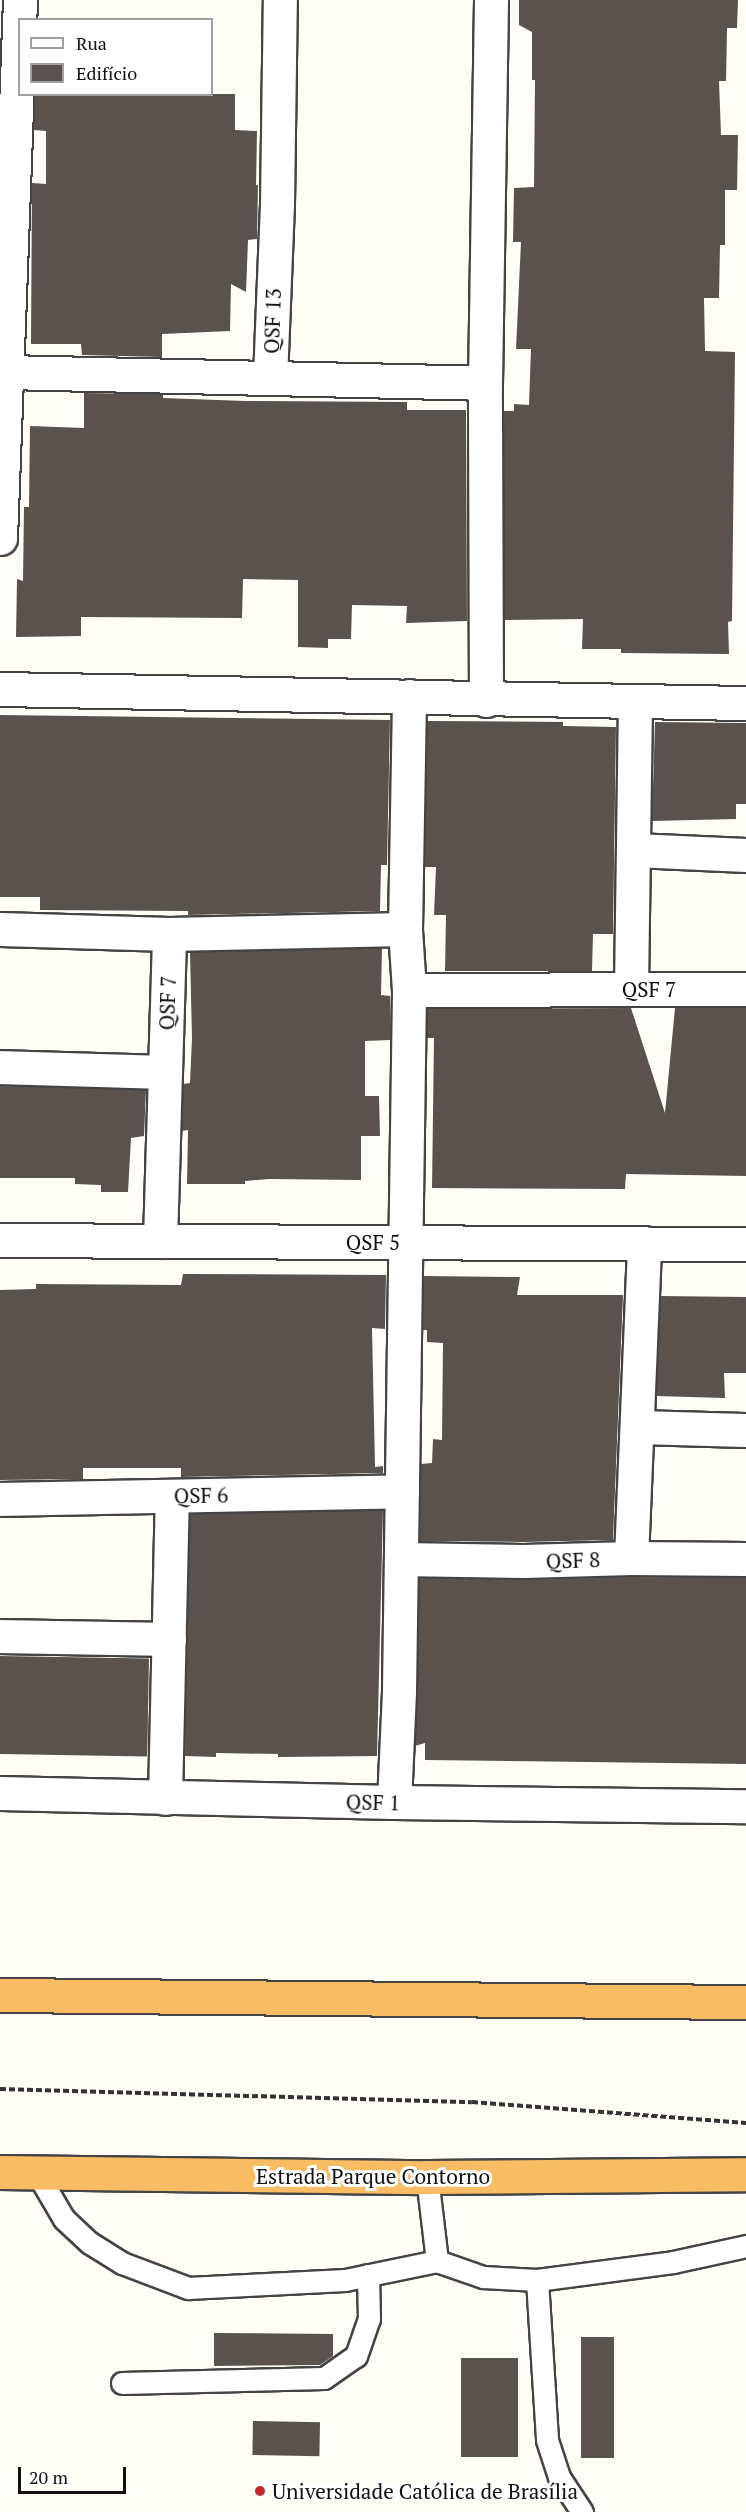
<!DOCTYPE html>
<html>
<head>
<meta charset="utf-8">
<style>
  body { margin:0 }
  #map { position:relative; width:746px; height:2512px; overflow:hidden; background:#fffdf5; font-family:"PT Serif",serif }
  div>[style] { position:absolute }
  .building>* { inset:0; background:#5a524d; transform-origin:0 0 }
  .path>* { height:4px; margin-top:-2px; transform-origin:0; background:repeating-linear-gradient(90deg,#333 0 6px,transparent 0 9px) }
  .roads { filter:drop-shadow(2px 0 #444) drop-shadow(-2px 0 #444) drop-shadow(0 2px #444) drop-shadow(0 -2px #444) }
  .service>* { height:21px; margin:-10.5px; padding:0 10.5px; transform-origin:10.5px; border-radius:10.5px; background:#fff }
  .minor>* { height:33px; margin:-16.5px; padding:0 16.5px; transform-origin:16.5px; border-radius:16.5px; background:#fff }
  .trunk>* { height:33px; margin:-16.5px; padding:0 16.5px; transform-origin:16.5px; border-radius:16.5px; background:#f7bc64 }
  .dots>* { width:16px; height:16px; translate:-50% -50%; box-sizing:border-box; border:3px solid #fff; border-radius:50% }
  span { translate:-50% -50%; white-space:nowrap; text-align:center; line-height:1.15; -webkit-text-stroke:6px #fff; paint-order:stroke }
  .street-label { font-size:21px; color:#111 }
  .poi-label { font-size:21px; color:#111 }
  .left { translate:0 -50%; text-align:left }
  .legend { position:absolute; left:18px; top:18px; width:195px; height:78px; box-sizing:border-box; background:#fff; border:2px solid #a0a0a0; margin:0; padding:8px 10px; list-style:none; font-size:18px; color:#111 }
  .legend li { display:flex; align-items:center; gap:12px; height:30px }
  .legend b { width:30px; border:2px solid #a0a0a0 }
  .scale { position:absolute; left:18px; top:2467px; width:108px; height:27px; box-sizing:border-box; border:3px solid #111; border-top:0; padding-left:8px; font-size:18px; line-height:21px; white-space:nowrap; color:#111; -webkit-text-stroke:4px #fff; paint-order:stroke }
</style>
</head>
<body>
<div id="map">
  <div class="building">
    <div style="clip-path:polygon(519px 0,738px 0,737px 28px,727px 28px,726px 81px,719px 81px,721px 135px,738px 135px,737px 190px,725px 190px,725px 245px,720px 245px,719px 298px,704px 298px,705px 351px,735px 352px,732px 621px,728px 622px,729px 654px,621px 653px,621px 649px,582px 649px,583px 619px,504px 620px,504px 411px,514px 411px,514px 404px,529px 405px,531px 349px,516px 349px,521px 242px,513px 242px,514px 188px,534px 187px,535px 80px,532px 80px,532px 32px,519px 25px)"></div>
    <div style="clip-path:polygon(35px 94px,235px 94px,235px 130px,257px 131px,256px 185px,258px 185px,257px 239px,248px 240px,246px 292px,231px 284px,230px 331px,162px 334px,162px 357px,82px 355px,81px 344px,31px 344px,32px 183px,46px 184px,46px 131px,34px 130px)"></div>
    <div style="clip-path:polygon(84px 393px,163px 394px,163px 398px,245px 401px,407px 402px,407px 410px,466px 410px,467px 621px,406px 623px,407px 606px,352px 605px,351px 639px,328px 639px,328px 648px,298px 647px,298px 580px,243px 579px,242px 618px,81px 617px,81px 636px,16px 637px,17px 579px,23px 581px,24px 507px,29px 507px,30px 426px,84px 428px)"></div>
    <div style="clip-path:polygon(0 715px,390px 720px,387px 865px,381px 865px,380px 911px,188px 915px,188px 911px,40px 910px,40px 897px,0 897px)"></div>
    <div style="clip-path:polygon(427px 721px,563px 722px,563px 726px,616px 727px,613px 934px,593px 934px,592px 971px,445px 971px,446px 915px,434px 915px,436px 867px,425px 867px)"></div>
    <div style="clip-path:polygon(655px 722px,746px 723px,746px 804px,736px 804px,736px 819px,652px 821px)"></div>
    <div style="clip-path:polygon(382px 948px,381px 995px,390px 996px,390px 1040px,365px 1041px,365px 1096px,379px 1096px,380px 1136px,361px 1136px,361px 1180px,269px 1179px,245px 1181px,245px 1184px,187px 1184px,188px 1130px,182px 1131px,183px 1084px,190px 1083px,192px 1038px,190px 952px)"></div>
    <div style="clip-path:polygon(631px 1008px,665px 1113px,675px 1008px,746px 1008px,746px 1176px,626px 1174px,625px 1189px,432px 1188px,434px 1038px,427px 1038px,427px 1009px)"></div>
    <div style="clip-path:polygon(0 1086px,146px 1090px,144px 1136px,131px 1138px,128px 1192px,101px 1192px,101px 1185px,75px 1184px,75px 1178px,0 1178px)"></div>
    <div style="clip-path:polygon(183px 1274px,386px 1275px,385px 1329px,372px 1328px,375px 1467px,383px 1466px,383px 1473px,181px 1477px,181px 1468px,83px 1468px,83px 1479px,0 1480px,0 1290px,36px 1289px,36px 1284px,181px 1285px)"></div>
    <div style="clip-path:polygon(424px 1276px,520px 1277px,517px 1295px,623px 1295px,613px 1540px,523px 1542px,420px 1541px,421px 1464px,432px 1463px,433px 1439px,442px 1440px,443px 1343px,427px 1342px,427px 1330px,423px 1330px)"></div>
    <div style="clip-path:polygon(661px 1296px,746px 1297px,746px 1373px,724px 1373px,725px 1398px,656px 1396px)"></div>
    <div style="clip-path:polygon(383px 1510px,377px 1756px,278px 1757px,278px 1754px,216px 1753px,216px 1757px,185px 1756px,190px 1514px)"></div>
    <div style="clip-path:polygon(631px 1577px,746px 1578px,746px 1764px,425px 1760px,425px 1743px,415px 1746px,419px 1578px,523px 1580px)"></div>
    <div style="left:0;top:1656px;width:149px;height:98px;rotate:1deg"></div>
    <div style="clip-path:polygon(214px 2333px,333px 2334px,333px 2356px,320px 2365px,214px 2366px)"></div>
    <div style="left:581px;top:2337px;width:33px;height:121px"></div>
    <div style="left:461px;top:2358px;width:57px;height:99px"></div>
    <div style="left:253px;top:2421px;width:67px;height:34px;rotate:1deg"></div>
  </div>
  <div class="path">
    <div style="left:0;top:2089px;width:472px;rotate:1.6deg"></div>
    <div style="left:472px;top:2102px;width:275px;rotate:4.4deg"></div>
  </div>
  <div class="roads">
    <div class="service">
      <div style="left:37px;top:2173px;width:53px;rotate:59.6deg"></div>
      <div style="left:64px;top:2219px;width:35px;rotate:43deg"></div>
      <div style="left:90px;top:2243px;width:38px;rotate:32deg"></div>
      <div style="left:122px;top:2263px;width:71px;rotate:20.7deg"></div>
      <div style="left:188px;top:2288px;width:157px;rotate:-2.9deg"></div>
      <div style="left:345px;top:2280px;width:94px;rotate:-11.7deg"></div>
      <div style="left:427px;top:2177px;width:85px;rotate:83.2deg"></div>
      <div style="left:437px;top:2261px;width:49px;rotate:19.2deg"></div>
      <div style="left:483px;top:2277px;width:54px;rotate:3.2deg"></div>
      <div style="left:537px;top:2280px;width:160px;rotate:86.4deg"></div>
      <div style="left:547px;top:2440px;width:39px;rotate:72deg"></div>
      <div style="left:559px;top:2477px;width:42px;rotate:56.7deg"></div>
      <div style="left:537px;top:2280px;width:137px;rotate:-7.5deg"></div>
      <div style="left:673px;top:2262px;width:75px;rotate:-12.4deg"></div>
      <div style="left:122px;top:2383px;width:202px;rotate:-1.4deg"></div>
      <div style="left:324px;top:2378px;width:39px;rotate:-35deg"></div>
      <div style="left:356px;top:2356px;width:39px;rotate:-71deg"></div>
      <div style="left:369px;top:2319px;width:44px;rotate:-91.3deg"></div>
    </div>
    <div class="minor">
      <div style="left:5px;top:372px;width:480px;rotate:1.3deg"></div>
      <div style="left:270px;top:378px;width:174px;rotate:-87.7deg"></div>
      <div style="left:277px;top:204px;width:204px;rotate:-89.2deg"></div>
      <div style="left:0;top:538px;width:538px;rotate:-87.87deg"></div>
      <div style="left:0;top:689px;width:746px;rotate:1.08deg"></div>
      <div style="left:486px;top:700px;width:317px;rotate:-90.2deg"></div>
      <div style="left:485px;top:383px;width:383px;rotate:-89.1deg"></div>
      <div style="left:634px;top:850px;width:112px;rotate:2.6deg"></div>
      <div style="left:0;top:929px;width:169px;rotate:1.7deg"></div>
      <div style="left:169px;top:934px;width:236px;rotate:-1.2deg"></div>
      <div style="left:631px;top:988px;width:286px;rotate:-89.2deg"></div>
      <div style="left:409px;top:990px;width:337px;rotate:-0.2deg"></div>
      <div style="left:0;top:1067px;width:165px;rotate:1.7deg"></div>
      <div style="left:0;top:1240px;width:746px;rotate:0.31deg"></div>
      <div style="left:160px;top:1241px;width:307px;rotate:-88.3deg"></div>
      <div style="left:637px;top:1427px;width:109px;rotate:1.6deg"></div>
      <div style="left:0;top:1499px;width:402px;rotate:-1.1deg"></div>
      <div style="left:631px;top:1558px;width:315px;rotate:-87.6deg"></div>
      <div style="left:401px;top:1559px;width:122px;rotate:0.9deg"></div>
      <div style="left:523px;top:1561px;width:108px;rotate:-1.6deg"></div>
      <div style="left:631px;top:1558px;width:115px;rotate:0.5deg"></div>
      <div style="left:0;top:1636px;width:169px;rotate:1deg"></div>
      <div style="left:0;top:1793px;width:394px;rotate:1.3deg"></div>
      <div style="left:394px;top:1802px;width:352px;rotate:0.7deg"></div>
      <div style="left:165px;top:1798px;width:302px;rotate:-88.7deg"></div>
      <div style="left:394px;top:1802px;width:112px;rotate:-87.4deg"></div>
      <div style="left:399px;top:1690px;width:700px;rotate:-89.18deg"></div>
      <div style="left:409px;top:990px;width:61px;rotate:-93.8deg"></div>
      <div style="left:405px;top:929px;width:233px;rotate:-89deg"></div>
    </div>
    <div class="trunk">
      <div style="left:0;top:1995px;width:746px;rotate:0.54deg"></div>
      <div style="left:0;top:2172px;width:427px;rotate:0.7deg"></div>
      <div style="left:427px;top:2177px;width:319px;rotate:-0.5deg"></div>
    </div>
  </div>
  <div class="dots">
    <div style="left:260px;top:2491px;background:#c4262e"></div>
  </div>
  <div class="street-label">
    <span style="left:272px;top:321px;rotate:-88deg">QSF 13</span>
    <span style="left:649px;top:989px">QSF 7</span>
    <span style="left:167px;top:1003px;rotate:-88deg">QSF 7</span>
    <span style="left:373px;top:1242px">QSF 5</span>
    <span style="left:201px;top:1495px;rotate:-1deg">QSF 6</span>
    <span style="left:573px;top:1560px;rotate:-2deg">QSF 8</span>
    <span style="left:373px;top:1802px;rotate:1deg">QSF 1</span>
    <span style="left:373px;top:2176px">Estrada Parque Contorno</span>
  </div>
  <div class="poi-label">
    <span class="left" style="left:272px;top:2491px">Universidade Católica de Brasília</span>
  </div>
  <ul class="legend">
  <li><b style="height:8px;background:#fff"></b>Rua</li>
  <li><b style="height:16px;background:#5a524d"></b>Edifício</li>
  </ul>
  <div class="scale">20 m</div>
</div>
</body>
</html>
